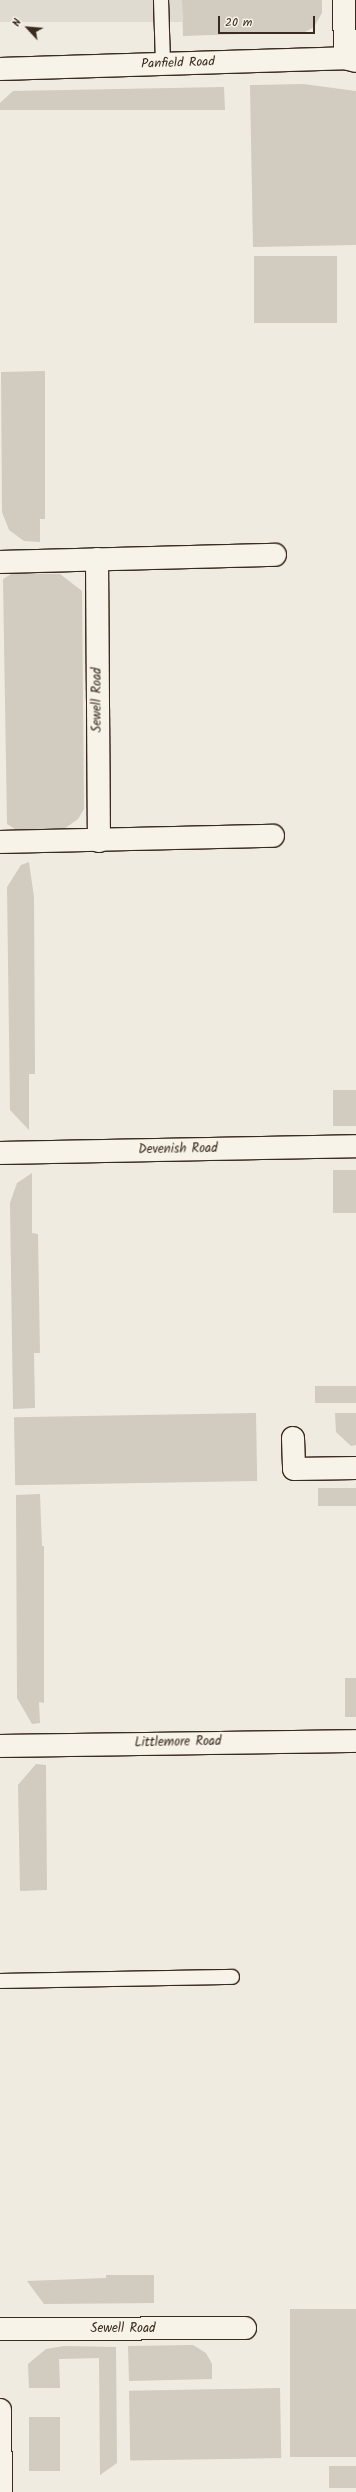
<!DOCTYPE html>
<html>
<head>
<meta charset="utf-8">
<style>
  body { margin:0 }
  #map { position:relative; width:356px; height:2492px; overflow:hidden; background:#efebe0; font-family:Kalam,sans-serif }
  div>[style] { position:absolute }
  .built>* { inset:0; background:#e0dbd0; transform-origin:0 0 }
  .green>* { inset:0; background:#d1cbc0; transform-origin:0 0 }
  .roads { filter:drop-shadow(1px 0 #3b2a1e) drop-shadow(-1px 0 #3b2a1e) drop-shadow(0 1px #3b2a1e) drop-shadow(0 -1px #3b2a1e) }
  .service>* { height:14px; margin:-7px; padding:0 7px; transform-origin:7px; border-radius:7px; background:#f7f3e8 }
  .minor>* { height:22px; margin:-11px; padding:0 11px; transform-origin:11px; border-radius:11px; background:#f7f3e8 }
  span { translate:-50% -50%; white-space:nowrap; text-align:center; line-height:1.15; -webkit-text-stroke:4px #f7f3e8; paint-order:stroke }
  .street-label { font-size:13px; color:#3b2a1e }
  .north { position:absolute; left:8px; top:8px; width:40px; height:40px; -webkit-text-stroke:3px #f7f3e8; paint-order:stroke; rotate:296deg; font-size:11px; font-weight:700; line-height:16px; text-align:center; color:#3b2a1e }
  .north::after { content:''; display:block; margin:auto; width:14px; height:18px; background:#3b2a1e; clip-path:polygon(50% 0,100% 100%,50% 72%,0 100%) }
  .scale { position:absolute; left:218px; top:16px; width:97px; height:18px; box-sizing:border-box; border:2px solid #3b2a1e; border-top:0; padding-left:5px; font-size:12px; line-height:14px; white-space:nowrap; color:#3b2a1e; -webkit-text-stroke:3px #f7f3e8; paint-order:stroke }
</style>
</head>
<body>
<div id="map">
  <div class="built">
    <div style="left:0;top:0;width:182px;height:22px"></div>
  </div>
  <div class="green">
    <div style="clip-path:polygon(182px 0,322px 0,322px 13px,314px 27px,305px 32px,183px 36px)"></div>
    <div style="clip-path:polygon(303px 84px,356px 91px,356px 245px,253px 247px,250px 85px)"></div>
    <div style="clip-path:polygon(224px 87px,225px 110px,0 110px,0 103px,13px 91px)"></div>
    <div style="left:337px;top:256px;width:67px;height:83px;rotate:90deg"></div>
    <div style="clip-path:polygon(45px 371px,45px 519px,40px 519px,40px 542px,24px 541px,9px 530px,2px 512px,1px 372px)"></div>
    <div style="clip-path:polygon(13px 573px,60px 574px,82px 591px,84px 809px,78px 819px,64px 829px,15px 829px,7px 824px,3px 579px)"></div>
    <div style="clip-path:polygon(29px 862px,34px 897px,35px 1074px,29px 1074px,29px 1130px,10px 1110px,7px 887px,21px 865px)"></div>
    <div style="left:333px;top:1090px;width:23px;height:36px"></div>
    <div style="left:333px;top:1170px;width:23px;height:43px"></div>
    <div style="clip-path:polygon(32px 1173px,32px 1233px,38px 1234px,40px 1353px,34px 1353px,35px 1408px,13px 1409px,10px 1203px,17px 1183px)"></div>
    <div style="left:356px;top:1386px;width:17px;height:41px;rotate:90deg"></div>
    <div style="left:256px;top:1413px;width:68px;height:242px;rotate:89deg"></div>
    <div style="clip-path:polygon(335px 1413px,356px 1413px,356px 1445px,351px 1446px,336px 1432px)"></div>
    <div style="left:318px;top:1488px;width:38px;height:18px"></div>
    <div style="clip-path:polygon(40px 1494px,42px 1546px,44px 1546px,44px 1703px,39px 1702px,40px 1723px,32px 1724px,17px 1698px,16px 1495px)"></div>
    <div style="left:356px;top:1678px;width:39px;height:11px;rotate:90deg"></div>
    <div style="clip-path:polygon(36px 1764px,46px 1765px,47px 1890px,20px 1891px,18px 1785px)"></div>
    <div style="clip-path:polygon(106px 2275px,154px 2275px,154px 2303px,44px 2304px,27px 2281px,106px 2278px)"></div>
    <div style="left:356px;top:2309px;width:148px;height:66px;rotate:90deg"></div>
    <div style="clip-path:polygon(193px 2345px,206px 2353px,212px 2364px,212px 2379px,129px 2381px,128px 2346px)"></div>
    <div style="clip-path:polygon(64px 2346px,116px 2347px,117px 2463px,100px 2475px,99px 2358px,59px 2359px,60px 2388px,29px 2388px,28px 2364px,46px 2349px)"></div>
    <div style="left:280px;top:2388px;width:70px;height:151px;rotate:89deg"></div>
    <div style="left:29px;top:2417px;width:31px;height:54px"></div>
    <div style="left:356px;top:2466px;width:22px;height:27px;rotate:90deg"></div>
  </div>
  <div class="roads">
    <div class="service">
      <div style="left:161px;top:0;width:64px;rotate:88.2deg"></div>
      <div style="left:0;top:1981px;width:232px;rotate:-1deg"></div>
    </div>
    <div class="minor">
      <div style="left:344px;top:0;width:58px;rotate:89deg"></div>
      <div style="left:0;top:69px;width:345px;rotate:-1.8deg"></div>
      <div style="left:345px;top:58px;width:11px;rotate:15deg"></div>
      <div style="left:97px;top:559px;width:282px;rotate:89.6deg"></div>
      <div style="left:0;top:562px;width:275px;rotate:-1.5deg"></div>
      <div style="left:0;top:842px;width:273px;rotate:-1.3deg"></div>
      <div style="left:0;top:1153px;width:356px;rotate:-1.1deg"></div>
      <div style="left:293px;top:1438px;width:31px;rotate:88deg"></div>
      <div style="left:294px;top:1469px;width:62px;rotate:-0.9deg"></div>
      <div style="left:0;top:1746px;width:356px;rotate:-0.8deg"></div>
      <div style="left:0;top:2329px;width:245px;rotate:-0.2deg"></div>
      <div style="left:0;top:2410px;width:82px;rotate:89.3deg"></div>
    </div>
  </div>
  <div class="street-label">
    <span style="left:178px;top:64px;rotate:-2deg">Panfield Road</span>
    <span style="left:98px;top:700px;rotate:-90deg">Sewell Road</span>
    <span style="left:178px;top:1150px;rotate:-1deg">Devenish Road</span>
    <span style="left:178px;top:1743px;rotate:-1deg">Littlemore Road</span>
    <span style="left:123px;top:2329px">Sewell Road</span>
  </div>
  <div class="north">N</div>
  <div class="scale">20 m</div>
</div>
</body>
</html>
